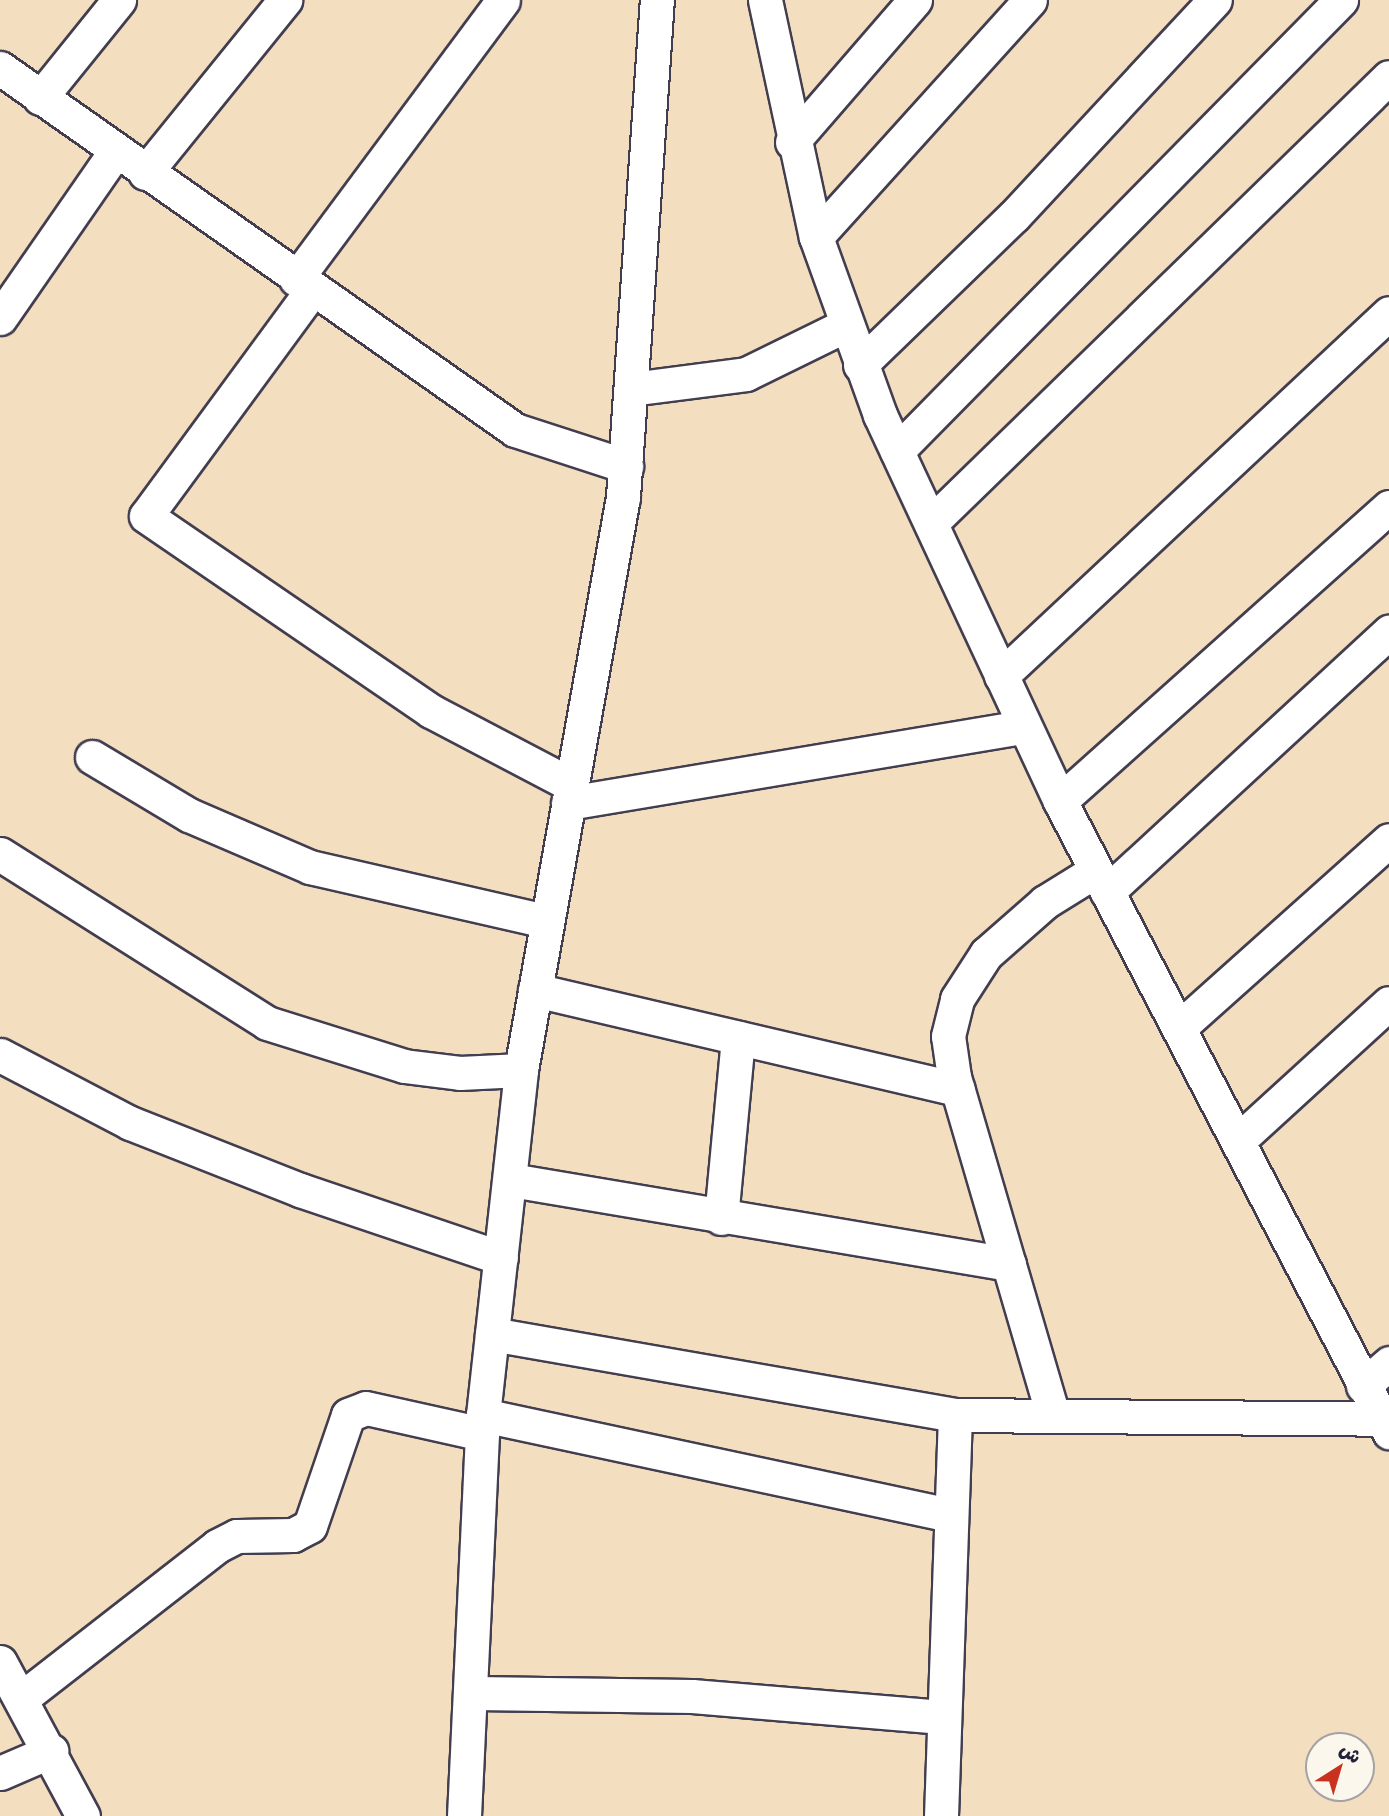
<!DOCTYPE html>
<html>
<head>
<meta charset="utf-8">
<style>
  body { margin:0 }
  #map { position:relative; width:1389px; height:1816px; overflow:hidden; background:#f4dec0; font-family:"Playpen Sans","Playpen Sans Arabic",sans-serif }
  div>[style] { position:absolute }
  .roads { filter:drop-shadow(2px 0 #423e4f) drop-shadow(-2px 0 #423e4f) drop-shadow(0 2px #423e4f) drop-shadow(0 -2px #423e4f) }
  .street>* { height:33px; margin:-16.5px; padding:0 16.5px; transform-origin:16.5px; border-radius:16.5px; background:#fff }
  span { translate:-50% -50%; white-space:nowrap; text-align:center; line-height:1.15; -webkit-text-stroke:7px #fbf7ec; paint-order:stroke }
  .north { position:absolute; left:1305px; top:1732px; width:70px; height:70px; box-sizing:border-box; background:#fbf7ec; border:2px solid #a4a2a5; border-radius:50%; rotate:37deg; font-size:19px; font-weight:700; line-height:28px; text-align:center; color:#22223b }
  .north::after { content:''; display:block; margin:auto; width:24px; height:32px; background:#c8321e; clip-path:polygon(50% 0,100% 100%,50% 72%,0 100%) }
</style>
</head>
<body>
<div id="map">
  <div class="roads">
    <div class="street">
      <div style="left:765px;top:0;width:242px;rotate:77.9deg"></div>
      <div style="left:816px;top:237px;width:189px;rotate:70.2deg"></div>
      <div style="left:880px;top:415px;width:426px;rotate:65deg"></div>
      <div style="left:1060px;top:801px;width:712px;rotate:62.46deg"></div>
      <div style="left:0;top:68px;width:629px;rotate:35.1deg"></div>
      <div style="left:515px;top:430px;width:117px;rotate:18deg"></div>
      <div style="left:40px;top:98px;width:126px;rotate:-51.1deg"></div>
      <div style="left:792px;top:142px;width:188px;rotate:-49.1deg"></div>
      <div style="left:145px;top:173px;width:223px;rotate:-51deg"></div>
      <div style="left:816px;top:237px;width:319px;rotate:-47.9deg"></div>
      <div style="left:296px;top:279px;width:347px;rotate:-53.4deg"></div>
      <div style="left:312px;top:290px;width:280px;rotate:126.3deg"></div>
      <div style="left:146px;top:516px;width:345px;rotate:34.4deg"></div>
      <div style="left:431px;top:711px;width:159px;rotate:27.7deg"></div>
      <div style="left:0;top:318px;width:202px;rotate:-55.3deg"></div>
      <div style="left:860px;top:365px;width:214px;rotate:-44.1deg"></div>
      <div style="left:1014px;top:216px;width:295px;rotate:-47.1deg"></div>
      <div style="left:631px;top:389px;width:116px;rotate:-7.4deg"></div>
      <div style="left:746px;top:374px;width:109px;rotate:-26.1deg"></div>
      <div style="left:897px;top:451px;width:633px;rotate:-45.45deg"></div>
      <div style="left:931px;top:523px;width:639px;rotate:-44.24deg"></div>
      <div style="left:1001px;top:676px;width:531px;rotate:-43.09deg"></div>
      <div style="left:92px;top:757px;width:113px;rotate:30.9deg"></div>
      <div style="left:189px;top:815px;width:132px;rotate:23.3deg"></div>
      <div style="left:310px;top:867px;width:242px;rotate:12.9deg"></div>
      <div style="left:1060px;top:801px;width:441px;rotate:-41.8deg"></div>
      <div style="left:568px;top:803px;width:462px;rotate:-9.5deg"></div>
      <div style="left:0;top:854px;width:316px;rotate:32.3deg"></div>
      <div style="left:267px;top:1023px;width:144px;rotate:17.4deg"></div>
      <div style="left:404px;top:1066px;width:56px;rotate:7.1deg"></div>
      <div style="left:460px;top:1073px;width:61px;rotate:-2.8deg"></div>
      <div style="left:1107px;top:892px;width:384px;rotate:-42.7deg"></div>
      <div style="left:535px;top:990px;width:434px;rotate:13.2deg"></div>
      <div style="left:1180px;top:1027px;width:280px;rotate:-41.8deg"></div>
      <div style="left:0;top:1055px;width:147px;rotate:27.6deg"></div>
      <div style="left:130px;top:1123px;width:183px;rotate:21.5deg"></div>
      <div style="left:300px;top:1190px;width:212px;rotate:18.7deg"></div>
      <div style="left:1241px;top:1138px;width:200px;rotate:-42.4deg"></div>
      <div style="left:511px;top:1180px;width:505px;rotate:9.57deg"></div>
      <div style="left:721px;top:1218px;width:181px;rotate:-84.6deg"></div>
      <div style="left:492px;top:1334px;width:470px;rotate:9.9deg"></div>
      <div style="left:955px;top:1415px;width:424px;rotate:0.5deg"></div>
      <div style="left:1363px;top:1386px;width:35px;rotate:-41deg"></div>
      <div style="left:1052px;top:1412px;width:349px;rotate:-106.3deg"></div>
      <div style="left:954px;top:1077px;width:41px;rotate:-98.3deg"></div>
      <div style="left:948px;top:1036px;width:38px;rotate:-76deg"></div>
      <div style="left:957px;top:999px;width:54px;rotate:-57.2deg"></div>
      <div style="left:986px;top:954px;width:79px;rotate:-41.4deg"></div>
      <div style="left:1045px;top:902px;width:59px;rotate:-31.8deg"></div>
      <div style="left:483px;top:1415px;width:477px;rotate:12.1deg"></div>
      <div style="left:0;top:1662px;width:175px;rotate:61.7deg"></div>
      <div style="left:474px;top:1693px;width:218px;rotate:0.8deg"></div>
      <div style="left:692px;top:1696px;width:251px;rotate:4.8deg"></div>
      <div style="left:22px;top:1698px;width:247px;rotate:-37.9deg"></div>
      <div style="left:217px;top:1546px;width:22px;rotate:-27deg"></div>
      <div style="left:237px;top:1536px;width:56px;rotate:-1deg"></div>
      <div style="left:293px;top:1535px;width:19px;rotate:-28deg"></div>
      <div style="left:310px;top:1526px;width:117px;rotate:-71.1deg"></div>
      <div style="left:348px;top:1415px;width:19px;rotate:-21deg"></div>
      <div style="left:366px;top:1408px;width:119px;rotate:12.6deg"></div>
      <div style="left:0;top:1773px;width:56px;rotate:-23.3deg"></div>
      <div style="left:464px;top:1816px;width:401px;rotate:-87.3deg"></div>
      <div style="left:483px;top:1415px;width:347px;rotate:-83.7deg"></div>
      <div style="left:521px;top:1070px;width:582px;rotate:-79.91deg"></div>
      <div style="left:623px;top:497px;width:498px;rotate:-86.1deg"></div>
      <div style="left:941px;top:1816px;width:401px;rotate:-88deg"></div>
    </div>
  </div>
  <div class="north">ش</div>
</div>
</body>
</html>
